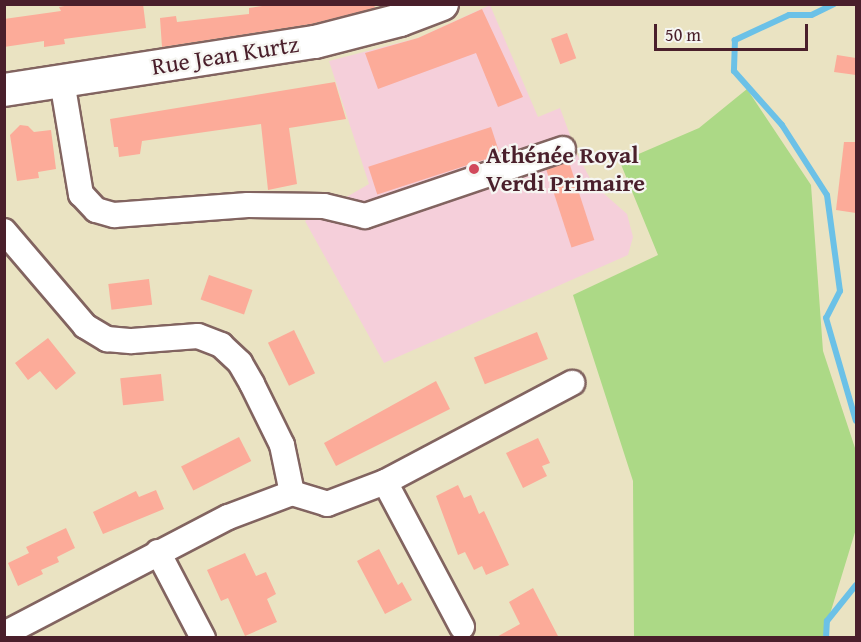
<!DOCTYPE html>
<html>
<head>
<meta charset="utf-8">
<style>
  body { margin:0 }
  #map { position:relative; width:861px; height:642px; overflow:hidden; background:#eae3c2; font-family:"Gentium Book Plus",serif }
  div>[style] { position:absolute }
  .built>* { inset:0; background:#f5cfda }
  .green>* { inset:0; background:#acd986 }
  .stream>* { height:6px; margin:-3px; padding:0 3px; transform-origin:3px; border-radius:3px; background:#6bc1e7 }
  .building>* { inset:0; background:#fcab99; transform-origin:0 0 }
  .roads { filter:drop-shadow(2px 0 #826460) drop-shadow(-2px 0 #826460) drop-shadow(0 2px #826460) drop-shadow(0 -2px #826460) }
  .minor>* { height:24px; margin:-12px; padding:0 12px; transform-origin:12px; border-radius:12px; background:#fff }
  .major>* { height:32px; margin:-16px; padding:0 16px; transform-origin:16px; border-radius:16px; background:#fff }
  .dots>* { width:16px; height:16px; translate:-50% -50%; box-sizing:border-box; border:3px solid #f6f6f2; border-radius:50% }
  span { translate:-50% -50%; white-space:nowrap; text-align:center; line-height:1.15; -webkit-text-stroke:4.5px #f6f6f2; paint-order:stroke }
  .street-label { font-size:24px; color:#4a1f2b }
  .poi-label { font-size:24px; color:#4a1f2b; font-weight:700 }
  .left { translate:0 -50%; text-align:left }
  .frame { position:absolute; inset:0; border:6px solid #4a1f2b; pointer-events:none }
  .scale { position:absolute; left:654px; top:24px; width:154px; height:27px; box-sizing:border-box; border:3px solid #4a1f2b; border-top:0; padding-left:8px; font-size:18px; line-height:21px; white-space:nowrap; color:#4a1f2b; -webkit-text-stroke:4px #f6f6f2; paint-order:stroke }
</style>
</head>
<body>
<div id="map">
  <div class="built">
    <div style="clip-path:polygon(490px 5px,538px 117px,560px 108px,577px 154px,593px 184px,627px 214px,633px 237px,628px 255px,384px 363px,305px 221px,369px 184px,329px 61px,418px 38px)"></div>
  </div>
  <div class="green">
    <div style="clip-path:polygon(747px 89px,811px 185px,823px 351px,856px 451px,856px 529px,823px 637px,634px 637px,633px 481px,573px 295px,658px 255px,620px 162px,699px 128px)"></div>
  </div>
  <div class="stream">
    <div style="left:834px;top:4px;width:25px;rotate:154deg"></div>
    <div style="left:811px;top:15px;width:22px;rotate:180deg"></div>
    <div style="left:789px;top:15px;width:60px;rotate:155.2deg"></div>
    <div style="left:735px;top:40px;width:31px;rotate:92deg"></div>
    <div style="left:734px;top:71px;width:72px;rotate:48.4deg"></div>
    <div style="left:782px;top:125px;width:83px;rotate:57.3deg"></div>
    <div style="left:827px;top:195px;width:97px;rotate:82.3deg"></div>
    <div style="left:840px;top:291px;width:30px;rotate:117deg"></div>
    <div style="left:826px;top:318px;width:107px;rotate:73.8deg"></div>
    <div style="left:826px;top:638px;width:17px;rotate:-87deg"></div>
    <div style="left:827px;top:621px;width:46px;rotate:-51.1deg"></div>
  </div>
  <div class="building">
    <div style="clip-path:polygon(75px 4px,143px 4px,146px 28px,64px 39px,65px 44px,44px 47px,44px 41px,4px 47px,4px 19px,61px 11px,59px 7px)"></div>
    <div style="clip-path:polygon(275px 4px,374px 4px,375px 8px,311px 24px,162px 47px,160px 18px,176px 16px,177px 22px,212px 18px,249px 14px,249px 8px)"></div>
    <div style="clip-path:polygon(482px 9px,523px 97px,498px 107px,476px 53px,378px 89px,365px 53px,418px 38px)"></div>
    <div style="left:567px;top:33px;width:27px;height:17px;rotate:70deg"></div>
    <div style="clip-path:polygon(837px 55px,856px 58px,856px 75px,834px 72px)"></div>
    <div style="clip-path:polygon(335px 82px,346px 119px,289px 128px,297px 184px,268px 190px,261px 124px,142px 141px,140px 154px,119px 157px,118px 147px,114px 147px,110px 119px)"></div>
    <div style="clip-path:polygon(20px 125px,28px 126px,34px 132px,51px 130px,56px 169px,38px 172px,39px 178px,17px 181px,10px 135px)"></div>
    <div style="left:491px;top:127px;width:29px;height:129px;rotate:72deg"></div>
    <div style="clip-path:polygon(844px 142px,856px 142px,856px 213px,836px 210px)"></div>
    <div style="left:569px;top:162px;width:82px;height:24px;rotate:72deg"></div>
    <div style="left:209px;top:275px;width:46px;height:26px;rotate:19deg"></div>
    <div style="left:149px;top:279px;width:26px;height:41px;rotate:83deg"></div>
    <div style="left:294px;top:330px;width:48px;height:29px;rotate:64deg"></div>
    <div style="left:537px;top:332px;width:29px;height:68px;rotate:68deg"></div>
    <div style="clip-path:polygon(48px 338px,76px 373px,56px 390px,40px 371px,28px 380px,15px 363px)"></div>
    <div style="left:161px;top:374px;width:27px;height:41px;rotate:84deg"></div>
    <div style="clip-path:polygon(436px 381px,450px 409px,336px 466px,324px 443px)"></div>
    <div style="left:239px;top:437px;width:27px;height:65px;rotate:63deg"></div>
    <div style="clip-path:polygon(538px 438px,550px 463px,542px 466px,547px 476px,523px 488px,506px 453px)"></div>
    <div style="clip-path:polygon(458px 485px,464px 498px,471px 495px,479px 514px,484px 511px,509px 565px,486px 575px,482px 566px,474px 570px,465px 552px,458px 555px,436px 496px)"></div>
    <div style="clip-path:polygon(156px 490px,164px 509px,103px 534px,93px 512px,136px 491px,139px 497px)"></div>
    <div style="clip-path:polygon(66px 528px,75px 548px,57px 557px,59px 562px,41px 570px,43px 574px,18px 586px,8px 563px,29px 553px,26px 547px)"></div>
    <div style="clip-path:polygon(379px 549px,398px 585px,402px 582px,412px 600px,385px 614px,357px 561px)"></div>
    <div style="clip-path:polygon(245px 553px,256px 576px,266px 572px,276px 594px,267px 599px,277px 622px,245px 636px,228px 598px,221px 601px,207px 570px)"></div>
    <div style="clip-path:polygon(533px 588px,559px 638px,495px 638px,520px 624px,509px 602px)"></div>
  </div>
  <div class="roads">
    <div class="minor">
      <div style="left:62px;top:81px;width:115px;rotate:80.5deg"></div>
      <div style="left:81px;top:194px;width:22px;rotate:47deg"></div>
      <div style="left:96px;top:210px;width:19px;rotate:16deg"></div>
      <div style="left:114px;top:215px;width:134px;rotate:-4.3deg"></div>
      <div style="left:248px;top:205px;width:76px;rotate:0.8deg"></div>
      <div style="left:324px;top:206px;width:42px;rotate:13.7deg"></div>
      <div style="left:365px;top:216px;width:209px;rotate:-18.7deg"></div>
      <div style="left:4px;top:231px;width:125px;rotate:49.5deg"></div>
      <div style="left:85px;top:326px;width:26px;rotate:31deg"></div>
      <div style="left:107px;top:339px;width:25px;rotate:5deg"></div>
      <div style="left:132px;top:341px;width:66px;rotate:-4.3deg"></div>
      <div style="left:198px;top:336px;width:25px;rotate:21deg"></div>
      <div style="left:221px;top:345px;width:26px;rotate:43deg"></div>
      <div style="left:240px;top:363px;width:24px;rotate:60deg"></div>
      <div style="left:252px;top:384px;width:68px;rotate:63.8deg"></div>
      <div style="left:282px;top:445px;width:49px;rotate:78.2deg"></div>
      <div style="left:292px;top:493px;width:68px;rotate:159.4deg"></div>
      <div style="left:228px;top:517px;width:253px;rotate:152.4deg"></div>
      <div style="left:385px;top:482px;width:164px;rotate:62deg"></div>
      <div style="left:292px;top:493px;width:37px;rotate:17deg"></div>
      <div style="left:327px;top:504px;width:62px;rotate:-20.8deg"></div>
      <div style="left:385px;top:482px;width:212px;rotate:-27.9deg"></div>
      <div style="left:158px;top:552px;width:97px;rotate:62.4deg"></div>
    </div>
    <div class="major">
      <div style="left:4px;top:90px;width:315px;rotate:-8.8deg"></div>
      <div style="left:315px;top:42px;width:88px;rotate:-14.5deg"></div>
      <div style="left:400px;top:20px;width:45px;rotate:-20.9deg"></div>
    </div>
  </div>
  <div class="dots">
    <div style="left:474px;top:169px;background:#d1495b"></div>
  </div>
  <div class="street-label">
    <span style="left:225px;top:55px;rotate:-9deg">Rue Jean Kurtz</span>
  </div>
  <div class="poi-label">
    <span class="left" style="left:486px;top:169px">Athénée Royal<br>Verdi Primaire</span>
  </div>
  <div class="frame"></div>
  <div class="scale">50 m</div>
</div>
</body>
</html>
